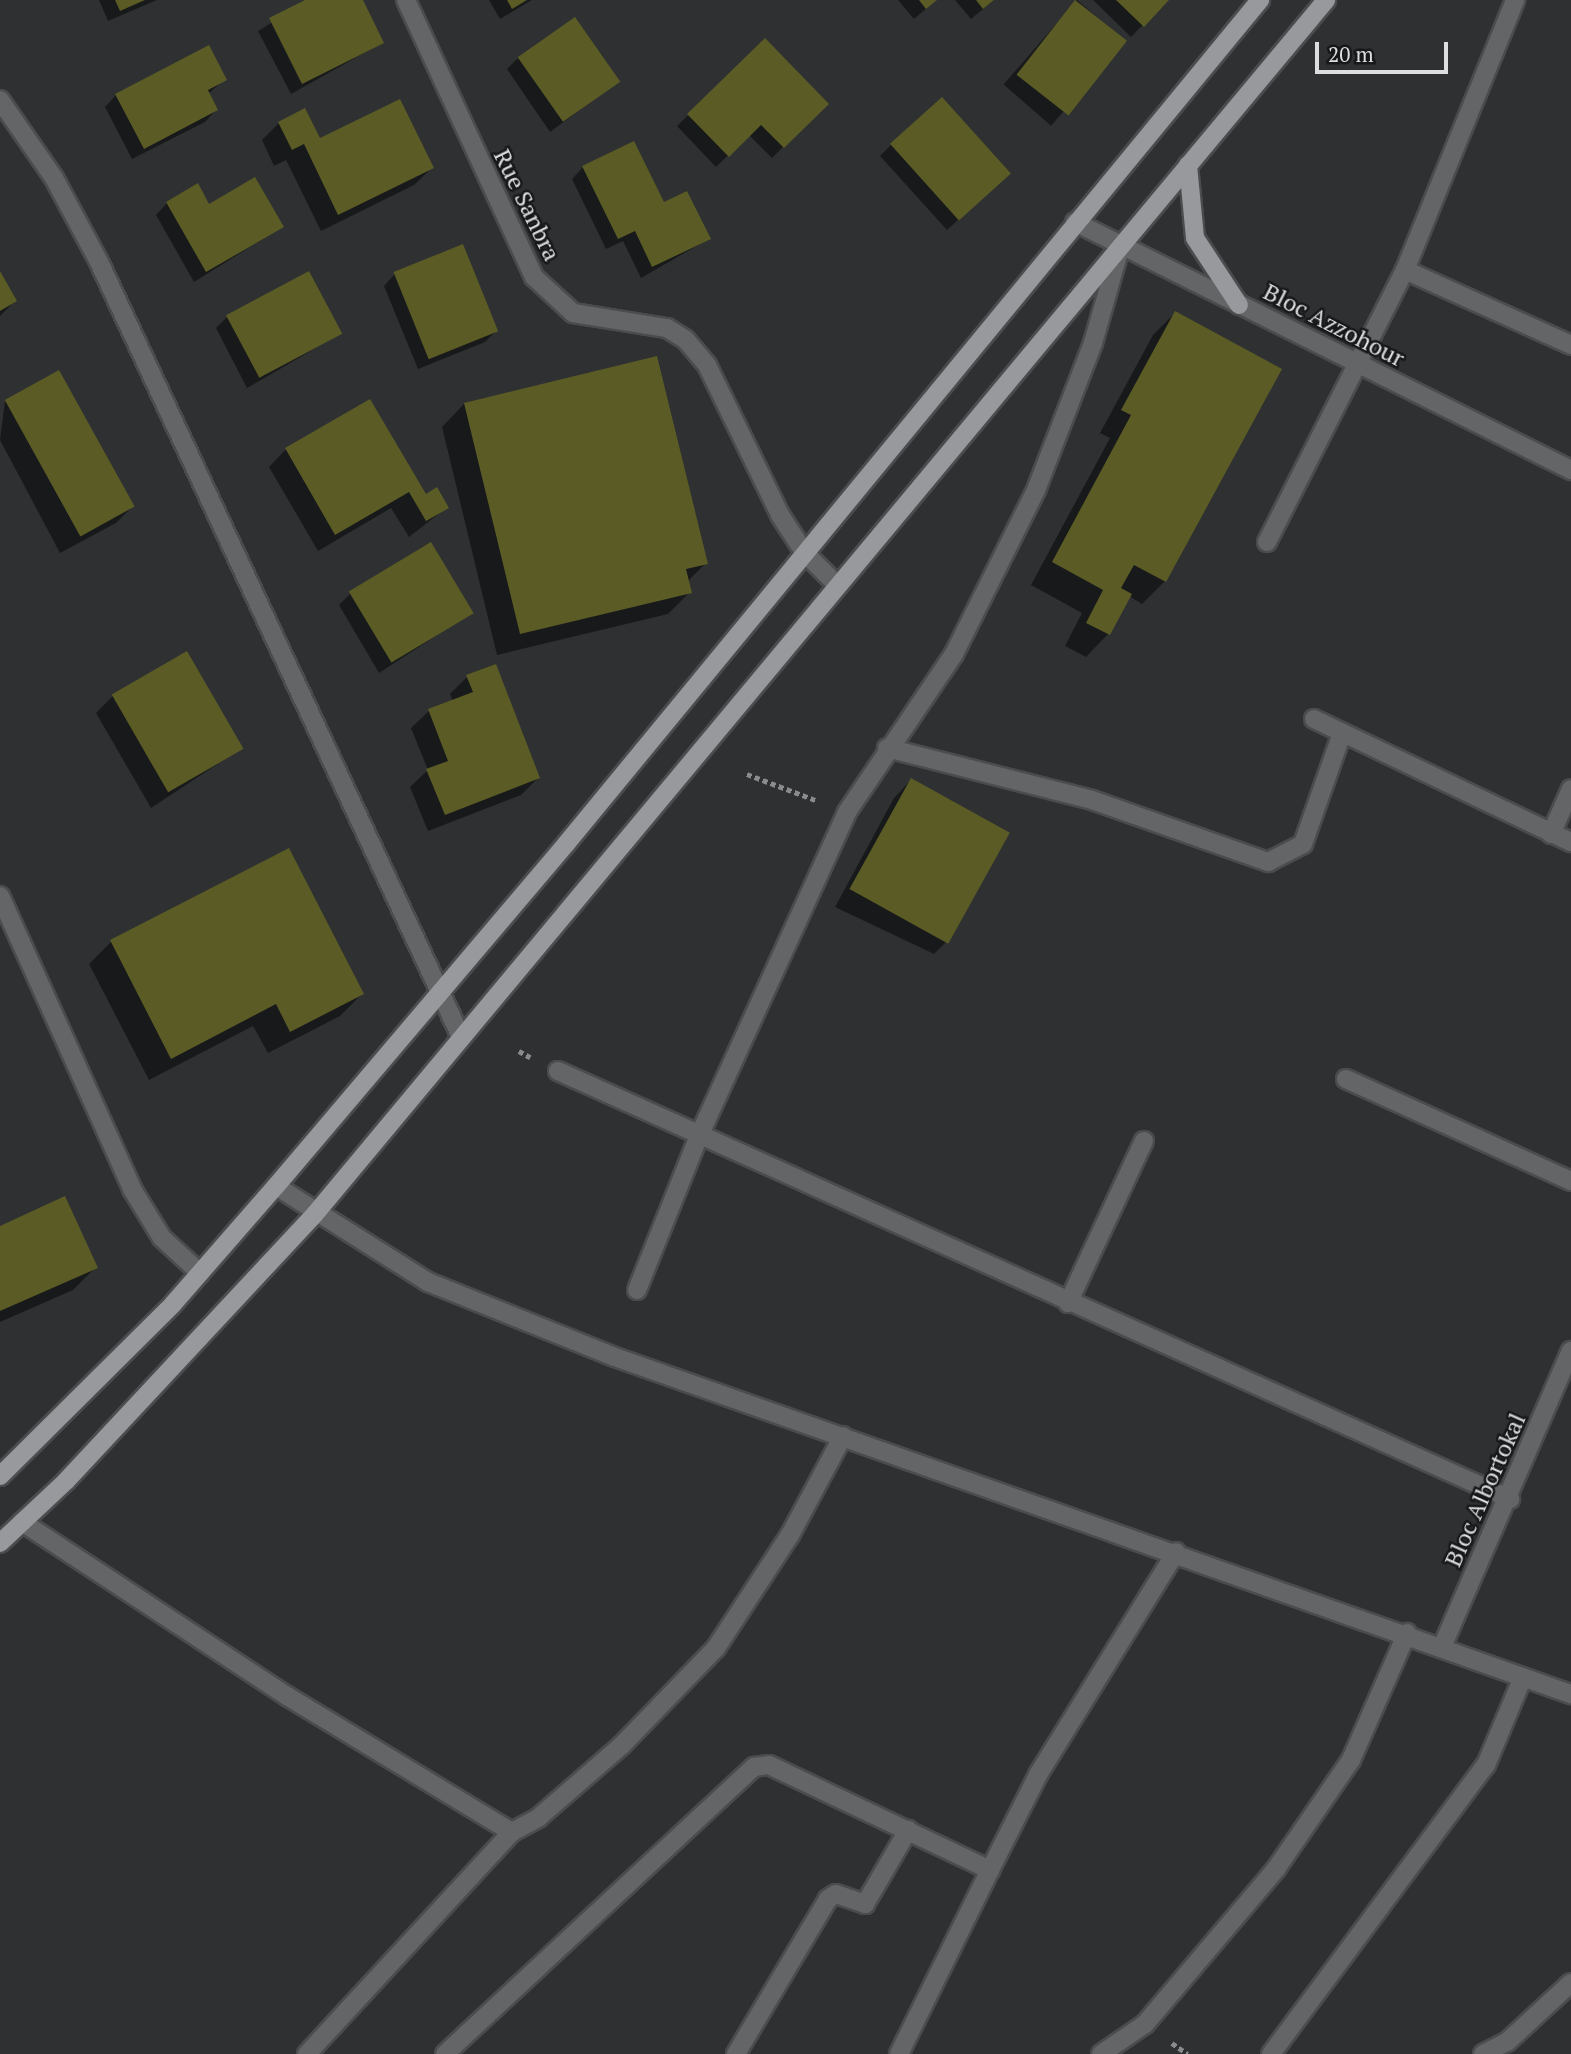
<!DOCTYPE html>
<html>
<head>
<meta charset="utf-8">
<style>
  body { margin:0 }
  #map { position:relative; width:1571px; height:2054px; overflow:hidden; background:#2e3032; font-family:"PT Serif",serif }
  div>[style] { position:absolute }
  .shadow>* { inset:0; background:#0007; transform-origin:0 0 }
  .building>* { inset:0; background:#5b5b25; transform-origin:0 0 }
  .path>* { height:4.5px; margin-top:-2.25px; transform-origin:0; background:repeating-linear-gradient(90deg,#898b8c 0 5px,transparent 0 8.5px) }
  .roads { filter:drop-shadow(2px 0 #4a4c4e) drop-shadow(-2px 0 #4a4c4e) drop-shadow(0 2px #4a4c4e) drop-shadow(0 -2px #4a4c4e) }
  .minor>* { height:18px; margin:-9px; padding:0 9px; transform-origin:9px; border-radius:9px; background:#646566 }
  .major>* { height:18px; margin:-9px; padding:0 9px; transform-origin:9px; border-radius:9px; background:#98999c }
  span { translate:-50% -50%; white-space:nowrap; text-align:center; line-height:1.15; -webkit-text-stroke:5px #171819; paint-order:stroke }
  .street-label { font-size:24px; color:#dddedf }
  .scale { position:absolute; left:1315px; top:42px; width:133px; height:32px; box-sizing:border-box; border:4px solid #dddedf; border-top:0; padding-left:9px; font-size:21px; line-height:24px; white-space:nowrap; color:#dddedf; -webkit-text-stroke:5px #171819; paint-order:stroke }
</style>
</head>
<body>
<div id="map">
  <div class="shadow">
    <div style="clip-path:polygon(99px 0,157px 0,108px 21px)"></div>
    <div style="clip-path:polygon(309px 0,361px 0,382px 43px,291px 94px,258px 31px)"></div>
    <div style="clip-path:polygon(489px 0,532px 0,500px 19px)"></div>
    <div style="clip-path:polygon(898px 0,936px 0,914px 19px)"></div>
    <div style="clip-path:polygon(955px 0,994px 0,971px 19px)"></div>
    <div style="left:1077px;top:0;width:63px;height:112px;rotate:41deg"></div>
    <div style="clip-path:polygon(1093px 0,1167px 0,1131px 37px)"></div>
    <div style="clip-path:polygon(765px 40px,826px 104px,772px 158px,749px 135px,716px 167px,677px 126px)"></div>
    <div style="clip-path:polygon(518px 58px,618px 82px,550px 132px,507px 69px)"></div>
    <div style="clip-path:polygon(225px 79px,208px 94px,216px 110px,205px 122px,132px 159px,105px 107px,116px 95px)"></div>
    <div style="clip-path:polygon(279px 123px,319px 140px,432px 168px,414px 185px,321px 231px,286px 160px,274px 166px,262px 140px)"></div>
    <div style="clip-path:polygon(891px 145px,997px 185px,947px 230px,880px 156px)"></div>
    <div style="clip-path:polygon(583px 167px,664px 204px,709px 239px,641px 278px,623px 241px,606px 249px,572px 179px)"></div>
    <div style="clip-path:polygon(167px 203px,209px 206px,282px 227px,194px 282px,156px 215px)"></div>
    <div style="clip-path:polygon(395px 274px,496px 331px,485px 342px,418px 369px,384px 286px)"></div>
    <div style="clip-path:polygon(0 275px,15px 301px,0 316px)"></div>
    <div style="clip-path:polygon(1175px 313px,1280px 369px,1165px 581px,1142px 604px,1129px 596px,1108px 634px,1086px 657px,1065px 646px,1082px 613px,1031px 585px,1110px 438px,1100px 433px,1153px 335px)"></div>
    <div style="clip-path:polygon(227px 317px,340px 334px,247px 388px,216px 328px)"></div>
    <div style="clip-path:polygon(5px 401px,133px 506px,116px 523px,60px 553px,0 440px)"></div>
    <div style="clip-path:polygon(464px 404px,706px 563px,687px 582px,690px 592px,668px 614px,497px 655px,442px 427px)"></div>
    <div style="clip-path:polygon(286px 449px,425px 496px,446px 508px,409px 537px,391px 508px,318px 551px,269px 467px)"></div>
    <div style="clip-path:polygon(350px 594px,471px 613px,379px 673px,339px 605px)"></div>
    <div style="clip-path:polygon(467px 677px,538px 778px,521px 795px,428px 831px,410px 787px,428px 770px,411px 728px,429px 711px,453px 701px,450px 694px)"></div>
    <div style="clip-path:polygon(113px 696px,242px 748px,151px 808px,96px 713px)"></div>
    <div style="clip-path:polygon(911px 780px,951px 937px,934px 954px,835px 907px,894px 798px)"></div>
    <div style="clip-path:polygon(111px 942px,362px 994px,340px 1016px,268px 1053px,253px 1026px,149px 1080px,89px 964px)"></div>
    <div style="clip-path:polygon(0 1228px,96px 1267px,73px 1290px,0 1322px)"></div>
  </div>
  <div class="building">
    <div style="clip-path:polygon(115px 0,145px 0,120px 11px)"></div>
    <div style="clip-path:polygon(305px 0,363px 0,384px 43px,302px 84px,269px 18px)"></div>
    <div style="clip-path:polygon(507px 0,527px 0,512px 9px)"></div>
    <div style="clip-path:polygon(919px 0,937px 0,926px 9px)"></div>
    <div style="clip-path:polygon(976px 0,994px 0,983px 9px)"></div>
    <div style="left:1075px;top:0;width:66px;height:95px;rotate:38deg"></div>
    <div style="clip-path:polygon(1116px 0,1169px 0,1144px 27px)"></div>
    <div style="left:575px;top:17px;width:79px;height:70px;rotate:55deg"></div>
    <div style="clip-path:polygon(765px 38px,829px 104px,784px 148px,761px 125px,729px 157px,687px 114px)"></div>
    <div style="clip-path:polygon(209px 45px,227px 80px,208px 90px,218px 110px,144px 149px,115px 94px)"></div>
    <div style="left:942px;top:97px;width:103px;height:70px;rotate:48deg"></div>
    <div style="clip-path:polygon(400px 99px,434px 168px,338px 215px,304px 144px,292px 150px,278px 122px,305px 108px,320px 138px)"></div>
    <div style="clip-path:polygon(634px 141px,664px 202px,687px 191px,711px 239px,652px 267px,635px 231px,618px 239px,582px 166px)"></div>
    <div style="clip-path:polygon(255px 177px,284px 227px,206px 272px,166px 202px,198px 183px,209px 204px)"></div>
    <div style="left:463px;top:244px;width:94px;height:75px;rotate:68deg"></div>
    <div style="clip-path:polygon(0 271px,17px 301px,0 311px)"></div>
    <div style="left:309px;top:271px;width:71px;height:94px;rotate:62deg"></div>
    <div style="clip-path:polygon(1175px 311px,1282px 369px,1166px 582px,1134px 565px,1121px 588px,1132px 594px,1110px 635px,1086px 623px,1103px 590px,1052px 562px,1131px 415px,1121px 410px)"></div>
    <div style="clip-path:polygon(657px 356px,708px 564px,686px 569px,692px 593px,520px 634px,464px 403px)"></div>
    <div style="left:59px;top:370px;width:156px;height:62px;rotate:61deg"></div>
    <div style="clip-path:polygon(370px 399px,426px 494px,437px 487px,449px 508px,426px 521px,409px 492px,335px 535px,285px 448px)"></div>
    <div style="left:431px;top:542px;width:83px;height:96px;rotate:59deg"></div>
    <div style="left:187px;top:651px;width:113px;height:87px;rotate:60deg"></div>
    <div style="clip-path:polygon(496px 664px,540px 778px,445px 815px,426px 769px,448px 761px,428px 709px,473px 692px,466px 675px)"></div>
    <div style="left:911px;top:778px;width:113px;height:127px;rotate:29deg"></div>
    <div style="clip-path:polygon(289px 848px,364px 994px,290px 1032px,276px 1004px,171px 1059px,110px 940px)"></div>
    <div style="clip-path:polygon(65px 1196px,98px 1268px,0 1311px,0 1226px)"></div>
  </div>
  <div class="path">
    <div style="left:747px;top:774px;width:76px;rotate:20.8deg"></div>
    <div style="left:519px;top:1051px;width:13px;rotate:29deg"></div>
    <div style="left:1172px;top:2043px;width:19px;rotate:35deg"></div>
  </div>
  <div class="roads">
    <div class="minor">
      <div style="left:406px;top:0;width:305px;rotate:65.2deg"></div>
      <div style="left:534px;top:277px;width:53px;rotate:42.7deg"></div>
      <div style="left:573px;top:313px;width:95px;rotate:9.1deg"></div>
      <div style="left:667px;top:328px;width:22px;rotate:32deg"></div>
      <div style="left:686px;top:340px;width:33px;rotate:50deg"></div>
      <div style="left:707px;top:365px;width:167px;rotate:64deg"></div>
      <div style="left:780px;top:515px;width:44px;rotate:57deg"></div>
      <div style="left:804px;top:552px;width:48px;rotate:45deg"></div>
      <div style="left:0;top:100px;width:95px;rotate:55.3deg"></div>
      <div style="left:54px;top:178px;width:95px;rotate:61.8deg"></div>
      <div style="left:99px;top:262px;width:855px;rotate:64.96deg"></div>
      <div style="left:1075px;top:222px;width:555px;rotate:26.57deg"></div>
      <div style="left:1405px;top:270px;width:182px;rotate:24.3deg"></div>
      <div style="left:1267px;top:542px;width:305px;rotate:-63.1deg"></div>
      <div style="left:1405px;top:270px;width:292px;rotate:-67.8deg"></div>
      <div style="left:1314px;top:719px;width:285px;rotate:25.6deg"></div>
      <div style="left:887px;top:748px;width:211px;rotate:14.2deg"></div>
      <div style="left:1092px;top:800px;width:187px;rotate:19.4deg"></div>
      <div style="left:1268px;top:862px;width:39px;rotate:-27deg"></div>
      <div style="left:1303px;top:844px;width:118px;rotate:-70.6deg"></div>
      <div style="left:1551px;top:834px;width:49px;rotate:-66deg"></div>
      <div style="left:0;top:896px;width:321px;rotate:65.7deg"></div>
      <div style="left:132px;top:1189px;width:57px;rotate:58.5deg"></div>
      <div style="left:162px;top:1238px;width:52px;rotate:42.6deg"></div>
      <div style="left:558px;top:1071px;width:1044px;rotate:24.21deg"></div>
      <div style="left:1346px;top:1079px;width:247px;rotate:24.4deg"></div>
      <div style="left:276px;top:1186px;width:180px;rotate:32.3deg"></div>
      <div style="left:428px;top:1282px;width:198px;rotate:21.9deg"></div>
      <div style="left:612px;top:1356px;width:1017px;rotate:19.42deg"></div>
      <div style="left:637px;top:1290px;width:164px;rotate:-68.1deg"></div>
      <div style="left:698px;top:1138px;width:358px;rotate:-65.4deg"></div>
      <div style="left:847px;top:812px;width:191px;rotate:-55.9deg"></div>
      <div style="left:954px;top:654px;width:183px;rotate:-63.4deg"></div>
      <div style="left:1036px;top:490px;width:158px;rotate:-68.8deg"></div>
      <div style="left:1093px;top:343px;width:102px;rotate:-74.1deg"></div>
      <div style="left:1068px;top:1303px;width:179px;rotate:-64.9deg"></div>
      <div style="left:22px;top:1522px;width:317px;rotate:33.3deg"></div>
      <div style="left:287px;top:1696px;width:263px;rotate:31.2deg"></div>
      <div style="left:512px;top:1832px;width:30px;rotate:-28deg"></div>
      <div style="left:538px;top:1818px;width:111px;rotate:-41deg"></div>
      <div style="left:622px;top:1745px;width:135px;rotate:-45.9deg"></div>
      <div style="left:716px;top:1648px;width:135px;rotate:-56.8deg"></div>
      <div style="left:790px;top:1535px;width:112px;rotate:-61.8deg"></div>
      <div style="left:1442px;top:1647px;width:323px;rotate:-66.5deg"></div>
      <div style="left:307px;top:2054px;width:302px;rotate:-47.3deg"></div>
      <div style="left:445px;top:2054px;width:422px;rotate:-42.9deg"></div>
      <div style="left:754px;top:1767px;width:15px;rotate:-8deg"></div>
      <div style="left:769px;top:1765px;width:245px;rotate:25.4deg"></div>
      <div style="left:990px;top:1870px;width:109px;rotate:-63.2deg"></div>
      <div style="left:1039px;top:1773px;width:260px;rotate:-58.2deg"></div>
      <div style="left:736px;top:2054px;width:180px;rotate:-59.3deg"></div>
      <div style="left:828px;top:1899px;width:9px;rotate:-32deg"></div>
      <div style="left:836px;top:1894px;width:31px;rotate:19deg"></div>
      <div style="left:865px;top:1904px;width:86px;rotate:-59.8deg"></div>
      <div style="left:899px;top:2054px;width:205px;rotate:-63.7deg"></div>
      <div style="left:1101px;top:2054px;width:53px;rotate:-34.3deg"></div>
      <div style="left:1145px;top:2024px;width:203px;rotate:-49.8deg"></div>
      <div style="left:1276px;top:1869px;width:132px;rotate:-55.5deg"></div>
      <div style="left:1351px;top:1760px;width:139px;rotate:-66.2deg"></div>
      <div style="left:1271px;top:2054px;width:360px;rotate:-53.4deg"></div>
      <div style="left:1486px;top:1765px;width:95px;rotate:-67.2deg"></div>
      <div style="left:1483px;top:2054px;width:27px;rotate:-27deg"></div>
      <div style="left:1507px;top:2042px;width:87px;rotate:-42.7deg"></div>
    </div>
    <div class="major">
      <div style="left:1188px;top:165px;width:73px;rotate:84.5deg"></div>
      <div style="left:1195px;top:238px;width:80px;rotate:56.7deg"></div>
      <div style="left:0;top:1476px;width:244px;rotate:-44.8deg"></div>
      <div style="left:173px;top:1304px;width:157px;rotate:-48.9deg"></div>
      <div style="left:276px;top:1186px;width:448px;rotate:-49.7deg"></div>
      <div style="left:566px;top:844px;width:1093px;rotate:-50.57deg"></div>
      <div style="left:0;top:1543px;width:91px;rotate:-43.2deg"></div>
      <div style="left:66px;top:1481px;width:365px;rotate:-47deg"></div>
      <div style="left:315px;top:1214px;width:1580px;rotate:-50.21deg"></div>
    </div>
  </div>
  <div class="street-label">
    <span style="left:527px;top:205px;rotate:64deg">Rue Sanbra</span>
    <span style="left:1334px;top:325px;rotate:27deg">Bloc Azzohour</span>
    <span style="left:1485px;top:1490px;rotate:-66deg">Bloc Albortokal</span>
  </div>
  <div class="scale">20 m</div>
</div>
</body>
</html>
